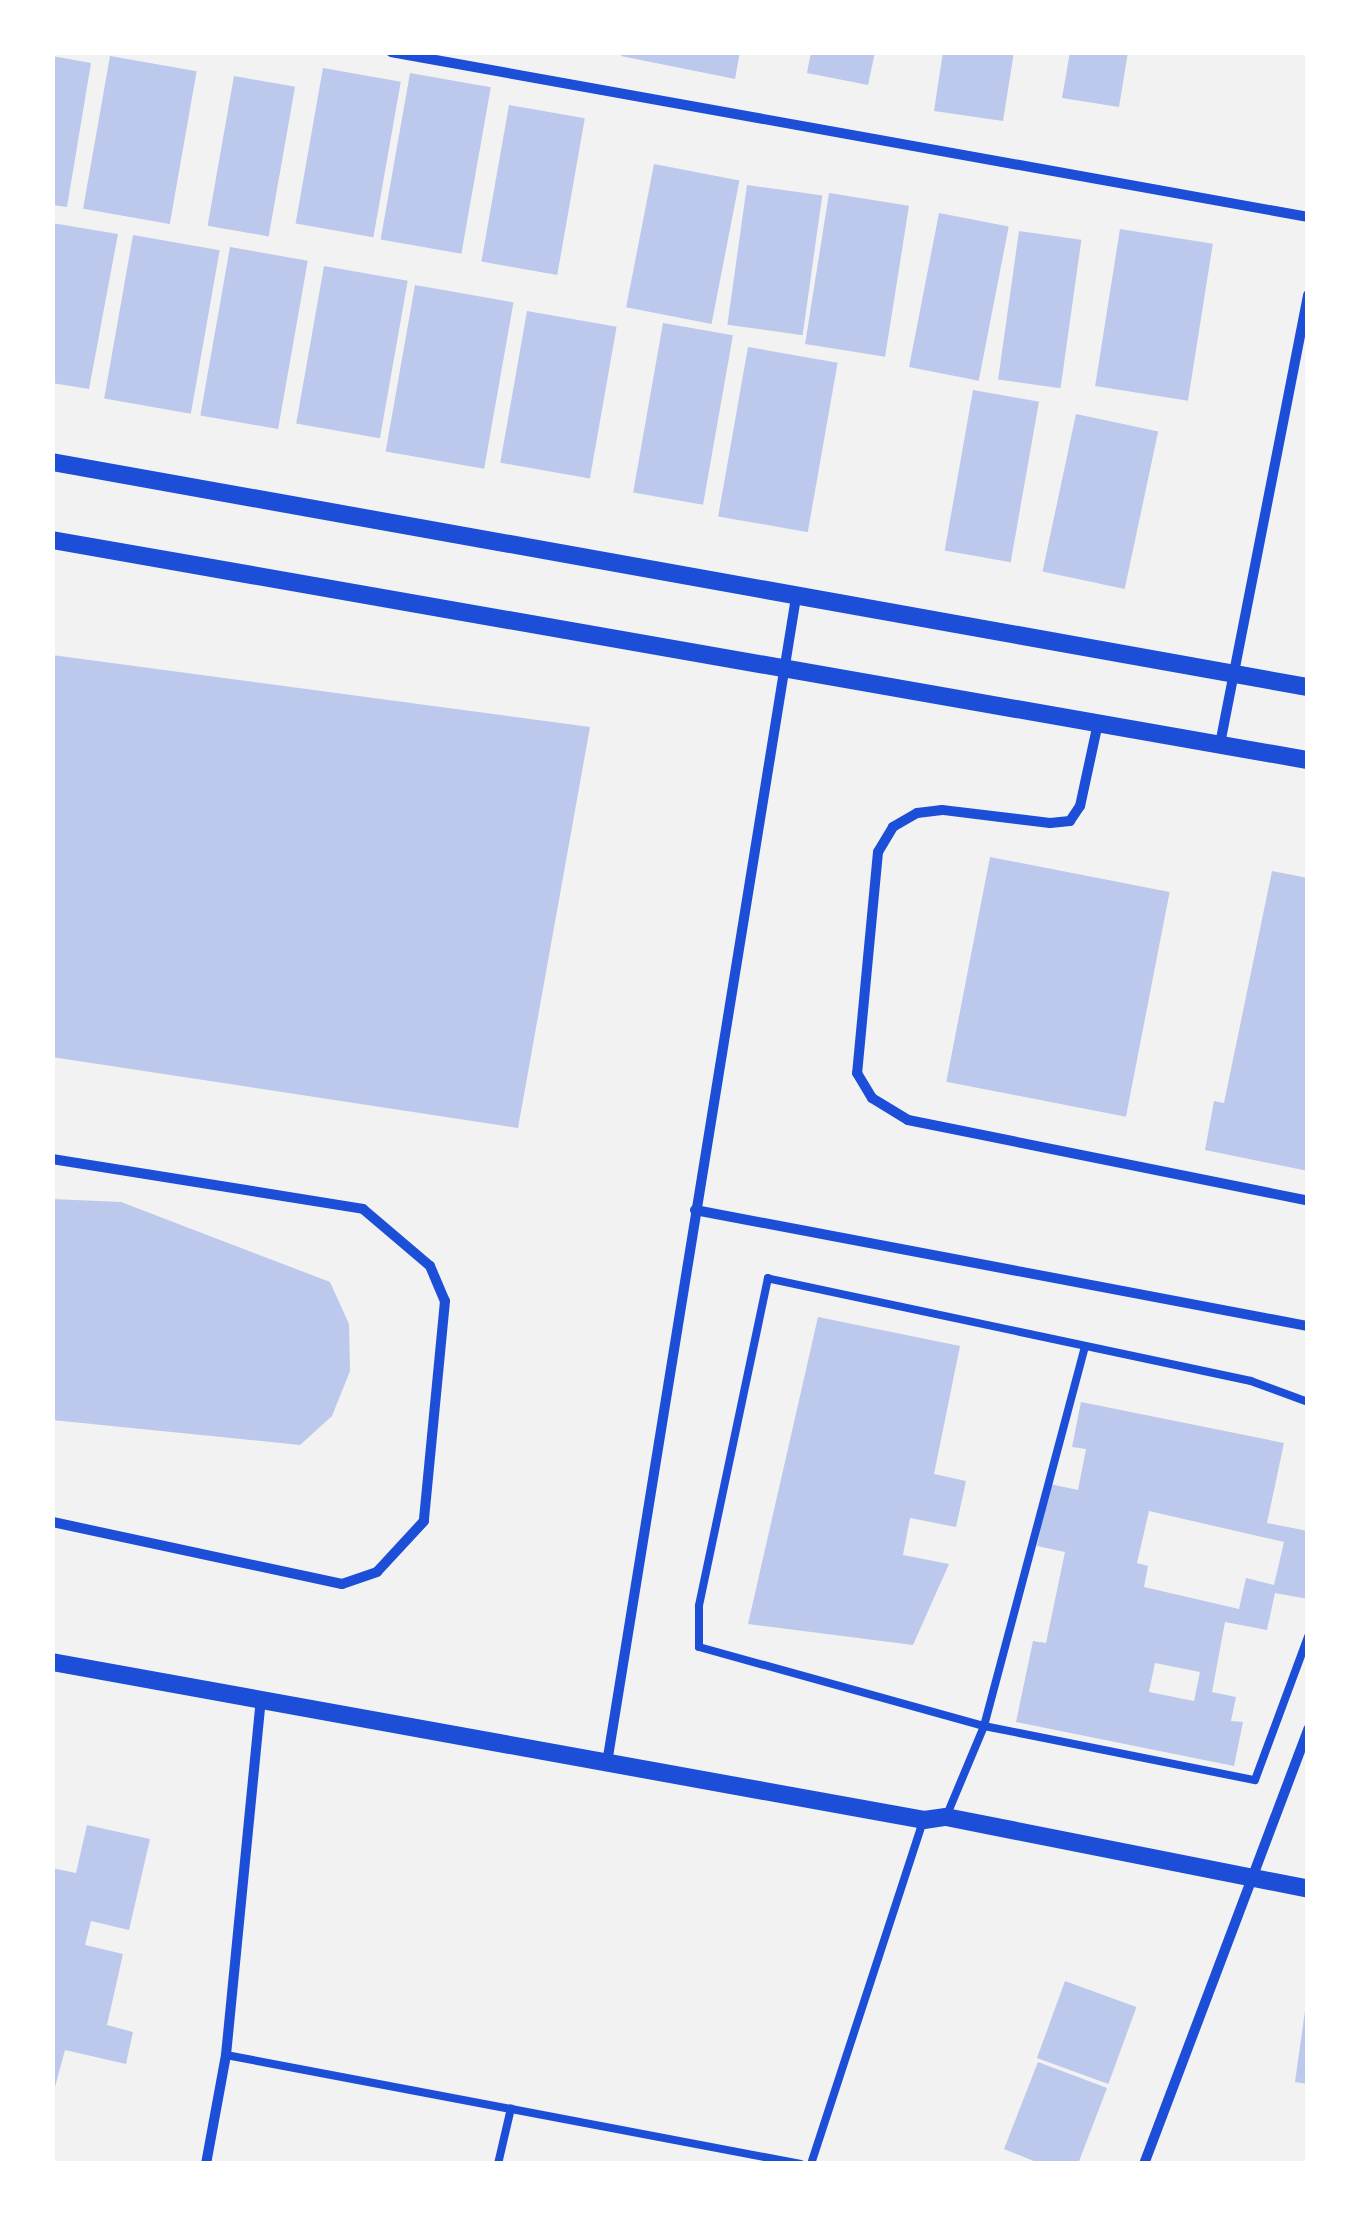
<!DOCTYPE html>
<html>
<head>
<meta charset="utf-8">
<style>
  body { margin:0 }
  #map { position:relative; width:1360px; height:2216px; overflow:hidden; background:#f2f2f2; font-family:Cabin,sans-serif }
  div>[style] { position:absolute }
  .building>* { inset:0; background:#bdc9ec; transform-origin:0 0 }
  .service>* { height:8px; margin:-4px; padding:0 4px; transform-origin:4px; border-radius:4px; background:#1d4ed8 }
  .minor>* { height:10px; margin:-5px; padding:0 5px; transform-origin:5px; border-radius:5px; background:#1d4ed8 }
  .tertiary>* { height:18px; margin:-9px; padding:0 9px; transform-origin:9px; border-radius:9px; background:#1d4ed8 }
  span { translate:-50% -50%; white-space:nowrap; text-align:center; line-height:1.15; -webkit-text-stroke:9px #fff; paint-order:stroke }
  .frame { position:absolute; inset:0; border:55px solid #fff; pointer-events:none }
</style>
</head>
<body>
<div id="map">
  <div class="building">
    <div style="clip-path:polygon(621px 52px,740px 52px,735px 79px,621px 56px)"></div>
    <div style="clip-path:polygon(811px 52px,875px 52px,868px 85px,807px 73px)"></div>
    <div style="clip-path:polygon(943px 52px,1014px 52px,1003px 121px,934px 111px)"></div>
    <div style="clip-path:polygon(1070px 52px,1128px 52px,1119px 107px,1062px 98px)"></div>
    <div style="clip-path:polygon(52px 56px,91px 63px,67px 207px,52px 205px)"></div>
    <div style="left:110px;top:56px;width:88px;height:155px;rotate:10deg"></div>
    <div style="left:323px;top:68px;width:79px;height:158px;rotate:10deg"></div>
    <div style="left:410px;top:73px;width:82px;height:169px;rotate:10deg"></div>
    <div style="left:234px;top:76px;width:62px;height:152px;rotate:10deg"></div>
    <div style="left:509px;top:105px;width:77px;height:159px;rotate:10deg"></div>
    <div style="left:654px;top:164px;width:87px;height:146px;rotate:11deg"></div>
    <div style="left:747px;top:185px;width:76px;height:141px;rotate:8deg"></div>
    <div style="left:829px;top:193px;width:81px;height:153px;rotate:9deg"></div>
    <div style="left:939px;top:213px;width:71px;height:157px;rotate:11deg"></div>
    <div style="clip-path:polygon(52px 223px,118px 234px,89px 389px,52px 383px)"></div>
    <div style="left:1120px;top:229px;width:94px;height:159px;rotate:9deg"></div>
    <div style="left:1019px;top:231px;width:63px;height:150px;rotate:8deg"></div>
    <div style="left:133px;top:235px;width:88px;height:166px;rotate:10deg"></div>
    <div style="left:230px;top:247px;width:79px;height:171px;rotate:10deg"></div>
    <div style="left:324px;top:266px;width:85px;height:160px;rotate:10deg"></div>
    <div style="left:415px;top:285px;width:100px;height:169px;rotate:10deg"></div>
    <div style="left:527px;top:311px;width:91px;height:154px;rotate:10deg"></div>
    <div style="left:663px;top:323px;width:71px;height:172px;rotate:10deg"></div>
    <div style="left:748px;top:347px;width:91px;height:172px;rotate:10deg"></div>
    <div style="left:973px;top:390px;width:67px;height:163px;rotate:10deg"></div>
    <div style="left:1076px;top:414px;width:84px;height:161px;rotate:12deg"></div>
    <div style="clip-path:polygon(52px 655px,590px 727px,518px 1128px,52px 1057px)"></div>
    <div style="left:990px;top:857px;width:183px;height:229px;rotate:11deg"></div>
    <div style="clip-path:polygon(1272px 871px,1308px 878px,1308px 1171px,1205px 1150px,1214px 1101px,1224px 1103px)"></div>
    <div style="clip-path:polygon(52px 1199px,121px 1202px,330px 1282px,349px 1324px,350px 1371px,332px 1416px,300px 1445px,52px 1420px)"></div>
    <div style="clip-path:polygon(818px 1317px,960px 1346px,934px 1474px,966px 1481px,956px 1527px,910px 1518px,903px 1555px,949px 1564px,913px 1645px,748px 1624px)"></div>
    <div style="clip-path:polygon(evenodd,1081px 1402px,1284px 1443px,1267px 1523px,1308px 1531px,1308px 1599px,1275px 1593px,1267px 1630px,1225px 1622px,1212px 1692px,1236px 1697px,1231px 1721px,1243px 1722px,1234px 1766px,1016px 1722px,1033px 1641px,1046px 1643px,1065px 1552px,1037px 1546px,1050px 1484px,1078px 1490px,1086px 1449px,1072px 1447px,1081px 1402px,1149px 1511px,1284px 1542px,1274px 1585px,1246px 1578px,1239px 1609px,1144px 1587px,1148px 1566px,1137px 1563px,1149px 1511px,1081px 1402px,1155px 1663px,1200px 1672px,1194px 1701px,1149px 1692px,1155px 1663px)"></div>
    <div style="clip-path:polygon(87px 1825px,150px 1839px,129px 1930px,91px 1921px,85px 1945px,123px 1954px,107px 2025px,133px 2032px,126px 2064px,65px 2050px,52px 2098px,52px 1868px,76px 1873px)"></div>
    <div style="left:1065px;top:1981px;width:76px;height:82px;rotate:20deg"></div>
    <div style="clip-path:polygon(1305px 2011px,1308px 2011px,1308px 2084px,1295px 2082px)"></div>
    <div style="clip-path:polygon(1038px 2062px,1107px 2088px,1078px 2164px,1041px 2164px,1004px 2149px)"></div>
  </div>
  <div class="service">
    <div style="left:1308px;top:1402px;width:61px;rotate:-159.8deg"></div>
    <div style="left:1251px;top:1381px;width:494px;rotate:-168deg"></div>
    <div style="left:768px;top:1278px;width:335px;rotate:101.9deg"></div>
    <div style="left:699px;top:1606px;width:41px;rotate:90deg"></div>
    <div style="left:699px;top:1647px;width:296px;rotate:15.5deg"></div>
    <div style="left:984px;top:1726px;width:276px;rotate:11.3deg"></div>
    <div style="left:1255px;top:1780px;width:153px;rotate:-69.7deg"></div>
    <div style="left:946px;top:1817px;width:99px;rotate:-67.3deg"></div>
    <div style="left:984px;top:1726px;width:392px;rotate:-75.1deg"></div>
    <div style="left:226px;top:2055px;width:585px;rotate:10.73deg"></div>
    <div style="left:498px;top:2164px;width:57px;rotate:-76.9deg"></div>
    <div style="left:811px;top:2164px;width:361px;rotate:-71.9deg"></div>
  </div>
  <div class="minor">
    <div style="left:391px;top:52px;width:932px;rotate:10.2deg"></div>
    <div style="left:1098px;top:723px;width:85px;rotate:102.2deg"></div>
    <div style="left:1080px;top:806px;width:18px;rotate:124deg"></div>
    <div style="left:1070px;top:821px;width:20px;rotate:174deg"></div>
    <div style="left:1050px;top:823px;width:109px;rotate:-173.1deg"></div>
    <div style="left:942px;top:810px;width:25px;rotate:173deg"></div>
    <div style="left:917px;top:813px;width:28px;rotate:150deg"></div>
    <div style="left:893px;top:827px;width:29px;rotate:121deg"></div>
    <div style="left:878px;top:852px;width:222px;rotate:95.4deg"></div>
    <div style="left:857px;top:1073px;width:29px;rotate:59deg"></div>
    <div style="left:872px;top:1098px;width:42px;rotate:31.4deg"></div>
    <div style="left:908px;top:1120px;width:408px;rotate:11.4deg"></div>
    <div style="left:1220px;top:744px;width:458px;rotate:-78.9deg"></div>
    <div style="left:52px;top:1159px;width:315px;rotate:9.1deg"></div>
    <div style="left:363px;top:1209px;width:88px;rotate:40.4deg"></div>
    <div style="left:430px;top:1266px;width:38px;rotate:67deg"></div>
    <div style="left:445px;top:1301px;width:221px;rotate:95.5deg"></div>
    <div style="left:424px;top:1521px;width:69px;rotate:132.7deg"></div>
    <div style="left:377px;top:1572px;width:37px;rotate:161deg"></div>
    <div style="left:342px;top:1584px;width:297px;rotate:-167.9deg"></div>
    <div style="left:695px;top:1210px;width:624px;rotate:10.72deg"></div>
    <div style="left:607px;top:1763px;width:1180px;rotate:-80.79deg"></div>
    <div style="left:206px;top:2164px;width:111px;rotate:-79.6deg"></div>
    <div style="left:226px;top:2055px;width:357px;rotate:-84.4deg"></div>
    <div style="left:1144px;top:2164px;width:465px;rotate:-69.3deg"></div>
  </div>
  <div class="tertiary">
    <div style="left:52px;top:462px;width:1276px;rotate:10.16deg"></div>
    <div style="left:52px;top:540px;width:1275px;rotate:9.94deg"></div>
    <div style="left:52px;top:1662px;width:886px;rotate:10.27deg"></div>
    <div style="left:924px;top:1820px;width:22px;rotate:-8deg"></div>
    <div style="left:946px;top:1817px;width:369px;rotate:11.2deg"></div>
  </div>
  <div class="frame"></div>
</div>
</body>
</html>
